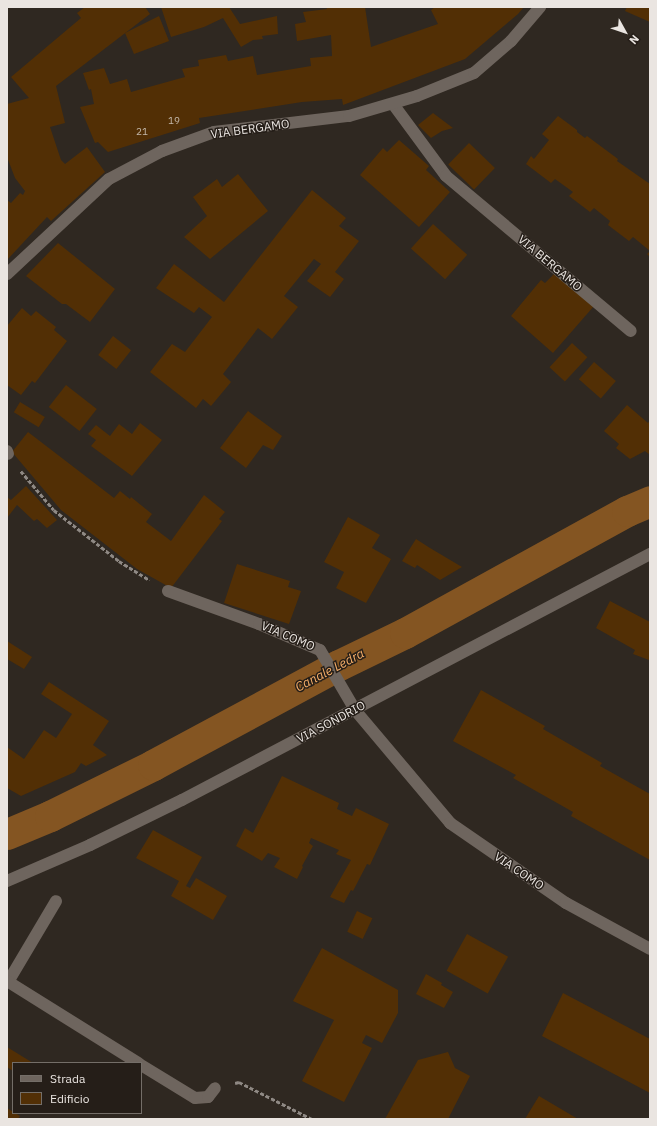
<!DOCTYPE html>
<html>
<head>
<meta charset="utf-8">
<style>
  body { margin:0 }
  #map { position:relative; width:657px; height:1126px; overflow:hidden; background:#2f2821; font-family:"IBM Plex Sans",sans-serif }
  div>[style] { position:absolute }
  .canal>* { height:31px; margin:-15.5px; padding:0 15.5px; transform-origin:15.5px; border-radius:15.5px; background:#845522 }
  .building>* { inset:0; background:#522f05; transform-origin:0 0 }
  .path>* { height:2.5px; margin-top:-1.25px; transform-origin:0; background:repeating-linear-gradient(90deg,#8f8984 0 4px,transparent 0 6px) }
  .service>* { height:12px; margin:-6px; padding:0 6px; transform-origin:6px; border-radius:6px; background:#6e655e }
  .minor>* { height:12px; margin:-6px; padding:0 6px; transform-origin:6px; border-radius:6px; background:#6e655e }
  .tertiary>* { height:12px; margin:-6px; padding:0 6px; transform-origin:6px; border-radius:6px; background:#6e655e }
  span { translate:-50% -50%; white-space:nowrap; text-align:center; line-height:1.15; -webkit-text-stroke:3px #251e18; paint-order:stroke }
  .number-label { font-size:10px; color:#c4b8aa }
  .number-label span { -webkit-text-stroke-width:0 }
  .street-label { font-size:12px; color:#eae5e1 }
  .water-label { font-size:13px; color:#f7af69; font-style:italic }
  .frame { position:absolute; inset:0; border:8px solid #eae5e1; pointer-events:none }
  .legend { position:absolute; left:12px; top:1062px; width:130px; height:52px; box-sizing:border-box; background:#251e18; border:1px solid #746e68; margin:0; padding:5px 7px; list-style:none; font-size:12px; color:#eae5e1 }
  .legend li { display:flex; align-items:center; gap:8px; height:20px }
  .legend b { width:20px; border:1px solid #746e68 }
  .north { position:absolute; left:605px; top:12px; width:40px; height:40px; -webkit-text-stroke:3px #251e18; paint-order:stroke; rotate:130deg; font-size:11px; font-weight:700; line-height:16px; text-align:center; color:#eae5e1 }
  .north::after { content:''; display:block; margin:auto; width:14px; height:18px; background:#eae5e1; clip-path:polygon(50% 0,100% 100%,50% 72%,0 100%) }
</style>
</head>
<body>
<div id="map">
  <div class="canal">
    <div style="left:7px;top:834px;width:47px;rotate:-22.7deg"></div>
    <div style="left:50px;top:816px;width:115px;rotate:-26.3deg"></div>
    <div style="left:153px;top:765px;width:211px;rotate:-28.3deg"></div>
    <div style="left:339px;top:665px;width:73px;rotate:-25.9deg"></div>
    <div style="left:405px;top:633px;width:253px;rotate:-28.8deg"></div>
    <div style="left:627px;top:511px;width:25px;rotate:-23deg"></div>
  </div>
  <div class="building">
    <div style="clip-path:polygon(85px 7px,145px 7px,150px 14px,56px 86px,65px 123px,50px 127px,61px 160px,65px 164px,87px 147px,105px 172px,51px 221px,47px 217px,7px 260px,7px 200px,11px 203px,20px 193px,23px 195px,25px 191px,15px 178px,7px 157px,7px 104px,29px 98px,11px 77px,81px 18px,77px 13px)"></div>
    <div style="clip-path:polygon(161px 7px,229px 7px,240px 24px,277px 16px,278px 34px,262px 36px,263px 39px,253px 40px,241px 47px,223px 18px,204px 27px,171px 37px)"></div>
    <div style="clip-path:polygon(326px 7px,365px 7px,371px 47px,438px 24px,431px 10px,435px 7px,524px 7px,518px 14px,465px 59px,343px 105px,342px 99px,302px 102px,199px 118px,200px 123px,108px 152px,98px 142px,95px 143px,80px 107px,94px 104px,91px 89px,89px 90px,83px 73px,104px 68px,110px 84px,127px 79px,131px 92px,185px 77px,182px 69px,199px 66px,198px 60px,226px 55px,228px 61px,253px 56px,257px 75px,311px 66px,310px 58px,332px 56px,331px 35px,297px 41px,295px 24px,306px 22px,303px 12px,327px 9px)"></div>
    <div style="clip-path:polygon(627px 7px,650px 7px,650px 22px,625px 11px)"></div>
    <div style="clip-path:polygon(159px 16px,169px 41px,134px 54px,125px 33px)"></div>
    <div style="clip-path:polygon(433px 113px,453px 128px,442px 131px,431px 138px,418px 125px)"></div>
    <div style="clip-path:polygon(558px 116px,577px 130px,577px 132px,585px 138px,587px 136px,618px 159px,617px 161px,650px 184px,650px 257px,647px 254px,650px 251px,633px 237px,629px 241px,608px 225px,610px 221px,594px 208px,590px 212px,569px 196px,573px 192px,555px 179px,551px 183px,526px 164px,531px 156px,534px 159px,549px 140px,542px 134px)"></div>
    <div style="clip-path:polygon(399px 140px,429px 166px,426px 170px,450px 192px,419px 227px,360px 175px,383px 148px,387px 152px)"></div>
    <div style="left:469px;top:143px;width:36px;height:30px;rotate:44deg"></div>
    <div style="clip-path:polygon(238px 174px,268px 211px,210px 259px,184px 237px,207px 216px,193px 197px,217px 179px,222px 187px)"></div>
    <div style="clip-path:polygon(312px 190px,346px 218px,339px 226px,359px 241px,335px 272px,344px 279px,330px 297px,307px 281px,321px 264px,314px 259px,284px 296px,298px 307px,272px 339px,258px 328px,223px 374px,231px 382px,211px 406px,203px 399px,196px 408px,150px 372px,172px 344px,185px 352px,212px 317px,199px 307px,194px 313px,156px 288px,174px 264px,224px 302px)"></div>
    <div style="left:433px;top:224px;width:46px;height:33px;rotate:42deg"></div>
    <div style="clip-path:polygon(58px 243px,115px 289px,90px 322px,66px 304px,62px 304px,26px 276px)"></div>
    <div style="clip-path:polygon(555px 273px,594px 306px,553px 353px,511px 316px,541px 280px,545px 283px)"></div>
    <div style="clip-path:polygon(22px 308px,31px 316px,36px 311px,56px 327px,54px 330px,67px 341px,35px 383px,32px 381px,21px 395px,7px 385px,7px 326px)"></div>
    <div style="left:113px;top:336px;width:23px;height:24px;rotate:38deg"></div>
    <div style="left:572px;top:343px;width:21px;height:33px;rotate:43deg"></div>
    <div style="left:594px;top:362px;width:29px;height:23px;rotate:41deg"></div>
    <div style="left:66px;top:385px;width:39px;height:28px;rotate:38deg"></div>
    <div style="left:20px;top:402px;width:29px;height:12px;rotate:31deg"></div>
    <div style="clip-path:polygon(627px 405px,648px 423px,650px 420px,650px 455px,645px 451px,630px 459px,616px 448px,619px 444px,604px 431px)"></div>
    <div style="clip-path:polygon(248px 411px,282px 436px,273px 450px,263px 445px,246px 468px,220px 448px)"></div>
    <div style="clip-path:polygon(140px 423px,162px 440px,132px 476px,91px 446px,96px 440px,88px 434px,96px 425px,110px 436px,119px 424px,132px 434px)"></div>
    <div style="clip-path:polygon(28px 432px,114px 498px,120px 491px,130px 499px,131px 497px,152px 514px,146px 522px,171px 541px,204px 495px,225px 512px,219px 519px,222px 521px,171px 588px,137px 569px,61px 510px,12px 452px)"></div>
    <div style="clip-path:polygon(26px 486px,57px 520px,47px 528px,37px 519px,34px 521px,17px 505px,7px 518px,7px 497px,11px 500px)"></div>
    <div style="clip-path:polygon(348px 517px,380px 535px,372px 548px,391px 559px,366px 603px,336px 588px,344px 572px,324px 562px)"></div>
    <div style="clip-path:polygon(416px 539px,430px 548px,462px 567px,440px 580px,417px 565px,415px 568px,402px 561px)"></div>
    <div style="clip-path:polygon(237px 564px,290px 581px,288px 587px,301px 591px,289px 624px,224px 603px)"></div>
    <div style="clip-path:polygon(610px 601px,650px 622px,649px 660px,633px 654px,635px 650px,596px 628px)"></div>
    <div style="clip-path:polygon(7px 641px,32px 657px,24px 669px,7px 659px)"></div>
    <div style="clip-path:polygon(49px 682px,109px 721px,93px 745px,107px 755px,86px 766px,81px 763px,75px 772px,21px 796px,7px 788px,7px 747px,24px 759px,44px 730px,56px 738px,72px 714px,41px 694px)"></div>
    <div style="clip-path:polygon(481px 690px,545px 726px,543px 729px,602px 763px,600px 766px,650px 794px,650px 860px,571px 816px,573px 812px,513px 778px,516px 775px,453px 741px)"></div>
    <div style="clip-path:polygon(282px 776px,339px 803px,337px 809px,352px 816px,356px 808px,389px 824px,370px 865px,367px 864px,353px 891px,351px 890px,344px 903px,330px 897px,351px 860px,336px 854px,339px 850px,311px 838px,309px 843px,313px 846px,302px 866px,303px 867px,297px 879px,274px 867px,280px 858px,268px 853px,262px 861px,236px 846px,245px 828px,253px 833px)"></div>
    <div style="clip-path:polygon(153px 830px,202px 857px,186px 886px,190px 888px,196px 878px,227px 896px,213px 920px,171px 896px,179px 881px,136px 858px)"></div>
    <div style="left:357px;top:911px;width:17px;height:23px;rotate:25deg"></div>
    <div style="left:467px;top:934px;width:47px;height:42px;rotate:29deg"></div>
    <div style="clip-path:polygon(322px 948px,398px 990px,398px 1013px,382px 1043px,366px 1035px,362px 1043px,372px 1048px,344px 1102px,302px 1081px,334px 1020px,293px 1001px)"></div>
    <div style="clip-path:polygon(426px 974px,442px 983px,441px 985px,453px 992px,444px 1008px,416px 994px)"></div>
    <div style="clip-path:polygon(563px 993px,650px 1039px,650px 1093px,542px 1036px)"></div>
    <div style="clip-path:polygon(7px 1047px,33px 1063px,13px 1063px,13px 1071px,7px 1067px)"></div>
    <div style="clip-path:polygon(448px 1052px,455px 1068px,470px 1076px,448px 1119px,385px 1119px,418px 1060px)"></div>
    <div style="clip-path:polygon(539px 1096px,578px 1119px,525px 1119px)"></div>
    <div style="clip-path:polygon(7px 1108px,20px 1116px,18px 1119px,7px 1119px)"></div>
  </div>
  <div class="path">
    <div style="left:21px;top:471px;width:51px;rotate:49.8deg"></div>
    <div style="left:54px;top:510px;width:83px;rotate:38.1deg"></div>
    <div style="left:119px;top:561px;width:36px;rotate:32deg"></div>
    <div style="left:235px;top:1083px;width:4px;rotate:-14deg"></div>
    <div style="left:239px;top:1082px;width:82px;rotate:26.9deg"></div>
  </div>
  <div class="service">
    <div style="left:393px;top:104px;width:89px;rotate:53.6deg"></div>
    <div style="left:446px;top:176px;width:241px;rotate:40deg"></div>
    <div style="left:8px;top:982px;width:94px;rotate:-59.3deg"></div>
  </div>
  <div class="minor">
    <div style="left:7px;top:274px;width:139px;rotate:-43deg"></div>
    <div style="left:109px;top:179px;width:60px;rotate:-27.8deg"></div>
    <div style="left:162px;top:151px;width:55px;rotate:-20.1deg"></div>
    <div style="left:214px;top:132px;width:136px;rotate:-6.8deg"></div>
    <div style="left:349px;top:116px;width:71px;rotate:-16.4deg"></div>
    <div style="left:417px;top:96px;width:61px;rotate:-22deg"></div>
    <div style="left:474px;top:73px;width:49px;rotate:-40.9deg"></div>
    <div style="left:511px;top:41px;width:45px;rotate:-49.5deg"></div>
    <div style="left:7px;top:451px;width:3px;rotate:72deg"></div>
    <div style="left:168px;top:591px;width:97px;rotate:19.9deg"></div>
    <div style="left:259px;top:624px;width:66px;rotate:23.1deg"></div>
    <div style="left:320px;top:650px;width:69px;rotate:59.7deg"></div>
    <div style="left:355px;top:710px;width:148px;rotate:49.9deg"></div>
    <div style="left:450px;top:823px;width:141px;rotate:34.6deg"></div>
    <div style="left:566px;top:903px;width:96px;rotate:28.7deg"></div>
    <div style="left:7px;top:981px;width:155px;rotate:32deg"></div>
    <div style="left:141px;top:1065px;width:63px;rotate:31.4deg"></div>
    <div style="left:195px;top:1098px;width:13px;rotate:-4deg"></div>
    <div style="left:208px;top:1097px;width:11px;rotate:-52deg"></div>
  </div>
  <div class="tertiary">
    <div style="left:7px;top:881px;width:90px;rotate:-23.4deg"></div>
    <div style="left:90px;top:845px;width:102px;rotate:-26.1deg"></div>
    <div style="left:182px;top:800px;width:529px;rotate:-27.73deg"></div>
  </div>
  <div class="number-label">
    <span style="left:174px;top:121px">19</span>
    <span style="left:142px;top:132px">21</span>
  </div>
  <div class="street-label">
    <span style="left:250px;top:129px;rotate:-8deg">VIA BERGAMO</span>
    <span style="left:550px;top:263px;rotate:40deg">VIA BERGAMO</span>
    <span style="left:288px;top:636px;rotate:23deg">VIA COMO</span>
    <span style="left:331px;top:722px;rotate:-28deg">VIA SONDRIO</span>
    <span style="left:519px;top:871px;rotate:34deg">VIA COMO</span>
  </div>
  <div class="water-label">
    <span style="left:330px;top:671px;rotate:-28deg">Canale Ledra</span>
  </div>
  <div class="frame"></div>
  <ul class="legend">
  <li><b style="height:5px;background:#6e655e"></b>Strada</li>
  <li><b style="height:11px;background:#522f05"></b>Edificio</li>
  </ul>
  <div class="north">N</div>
</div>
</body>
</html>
